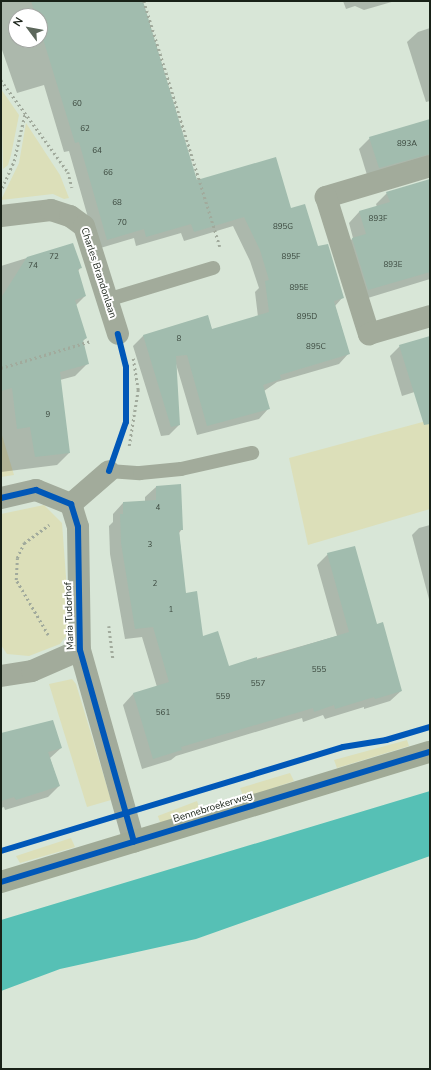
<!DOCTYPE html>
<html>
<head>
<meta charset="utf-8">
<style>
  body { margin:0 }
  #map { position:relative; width:431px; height:1070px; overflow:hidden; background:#d8e6d7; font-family:"Nunito Sans",sans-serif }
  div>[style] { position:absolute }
  .green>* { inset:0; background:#dcdfb9; transform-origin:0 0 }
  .water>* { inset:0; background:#56c0b5 }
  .shadow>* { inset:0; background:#0003 }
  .building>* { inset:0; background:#a1bcae }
  .path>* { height:2.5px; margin-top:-1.25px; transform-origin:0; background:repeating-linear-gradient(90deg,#a1aa9c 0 2px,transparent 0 5px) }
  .lane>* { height:14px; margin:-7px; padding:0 7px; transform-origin:7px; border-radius:7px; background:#a2ab9b }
  .street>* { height:22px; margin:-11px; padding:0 11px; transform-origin:11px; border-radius:11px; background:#a2ab9b }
  .secondary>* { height:22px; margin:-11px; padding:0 11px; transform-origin:11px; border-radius:11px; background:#a0aa96 }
  .cycleway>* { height:6px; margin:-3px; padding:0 3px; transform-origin:3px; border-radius:3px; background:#0057b8 }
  span { translate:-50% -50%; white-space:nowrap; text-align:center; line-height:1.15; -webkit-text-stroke:4px #fff; paint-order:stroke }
  .number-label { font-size:8px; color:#3b483e }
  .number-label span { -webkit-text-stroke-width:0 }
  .street-label { font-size:10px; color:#192218 }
  .frame { position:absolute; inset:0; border:2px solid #192218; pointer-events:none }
  .north { position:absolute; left:8px; top:8px; width:40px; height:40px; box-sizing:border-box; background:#fff; border:1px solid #a3a7a3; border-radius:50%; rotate:302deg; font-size:11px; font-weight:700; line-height:16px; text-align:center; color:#192218 }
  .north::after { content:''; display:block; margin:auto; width:14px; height:18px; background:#5c675b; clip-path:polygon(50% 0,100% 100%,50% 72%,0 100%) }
</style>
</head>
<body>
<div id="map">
  <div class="green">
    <div style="clip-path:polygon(1px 89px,19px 115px,11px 155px,8px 165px,3px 169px)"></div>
    <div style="clip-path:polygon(26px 123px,60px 175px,69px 198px,64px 199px,53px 194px,1px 200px,19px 163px)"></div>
    <div style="clip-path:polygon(430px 420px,430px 509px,308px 545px,289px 458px)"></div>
    <div style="clip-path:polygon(1px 432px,14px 475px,1px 477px)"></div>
    <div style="clip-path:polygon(44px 505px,62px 523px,70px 631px,60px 644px,29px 656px,7px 654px,1px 645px,1px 514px)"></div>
    <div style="clip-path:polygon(72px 679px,76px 684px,111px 800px,87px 807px,49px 684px)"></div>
    <div style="clip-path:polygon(407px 740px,409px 746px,337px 768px,334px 760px)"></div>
    <div style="clip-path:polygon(290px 773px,294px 781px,244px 798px,240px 788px)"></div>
    <div style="left:197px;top:801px;width:9px;height:42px;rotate:69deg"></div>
    <div style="clip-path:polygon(71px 838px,75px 847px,20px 863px,16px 856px)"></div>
  </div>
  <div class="water">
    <div style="clip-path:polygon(430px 791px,430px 856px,196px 939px,60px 969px,1px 991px,1px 920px)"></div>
  </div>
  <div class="shadow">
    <div style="clip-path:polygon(evenodd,1px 1px,142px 1px,196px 181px,290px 209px,317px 248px,343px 297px,335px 306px,349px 353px,339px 364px,277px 382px,264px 391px,269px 408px,259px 419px,197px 435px,176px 364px,179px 425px,169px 435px,161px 436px,133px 346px,143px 336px,207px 316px,212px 330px,258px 317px,255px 292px,259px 288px,250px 261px,233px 226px,184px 241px,181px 233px,136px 246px,134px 238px,97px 249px,69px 151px,64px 152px,44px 85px,17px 93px,1px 47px,1px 1px,16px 16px,40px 16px,40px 40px,16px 40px,16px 16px)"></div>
    <div style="clip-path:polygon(343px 1px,395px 1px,364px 10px,355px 6px,346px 9px)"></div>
    <div style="clip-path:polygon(430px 28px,430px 101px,426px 102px,407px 42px,418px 32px)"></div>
    <div style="clip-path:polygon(430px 128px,430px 169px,368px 178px,359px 149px,370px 138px)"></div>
    <div style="clip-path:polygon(430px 180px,430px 279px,358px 301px,342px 249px,353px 238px,349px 223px,359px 212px,377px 207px,376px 204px,387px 193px)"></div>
    <div style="clip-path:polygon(72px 244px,81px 267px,78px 271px,85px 296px,76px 305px,86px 338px,82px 342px,88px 363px,75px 376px,60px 380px,69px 453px,57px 465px,1px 472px,1px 266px)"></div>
    <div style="clip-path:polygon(430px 337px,430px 387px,402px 396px,390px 356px,400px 346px)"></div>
    <div style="clip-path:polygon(180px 485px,182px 529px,179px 533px,185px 594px,202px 637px,228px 667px,337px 636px,317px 565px,328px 554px,378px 634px,401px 691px,390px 701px,364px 709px,364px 707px,325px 719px,323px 715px,303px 722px,302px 718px,176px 756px,171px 760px,142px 769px,123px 705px,133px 694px,157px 687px,142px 637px,125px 639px,110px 554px,109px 526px,113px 522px,113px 514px,123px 503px,145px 502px,145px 497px,156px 487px)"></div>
    <div style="clip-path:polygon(430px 525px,430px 603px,412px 535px,419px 528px)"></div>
    <div style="clip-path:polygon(1px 736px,61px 748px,50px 758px,59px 786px,48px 797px,5px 810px,4px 807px,1px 808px)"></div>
  </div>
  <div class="building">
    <div style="clip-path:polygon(31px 1px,143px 1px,197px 180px,276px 157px,291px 208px,305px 204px,318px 246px,328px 244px,344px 298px,334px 301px,350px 354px,280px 375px,281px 379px,263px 385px,270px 409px,207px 426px,187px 355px,176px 356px,180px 425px,171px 427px,143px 335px,208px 315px,212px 329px,269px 312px,265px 281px,269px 280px,260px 250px,244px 217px,194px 232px,191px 224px,146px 237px,144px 229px,107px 240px,79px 142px,75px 143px,40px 29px,40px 16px,36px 16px)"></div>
    <div style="clip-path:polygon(430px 119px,430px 154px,379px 168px,369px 137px)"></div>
    <div style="clip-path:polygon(430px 179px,430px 272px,368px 290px,352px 238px,366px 234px,359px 211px,390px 202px,386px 192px)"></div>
    <div style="clip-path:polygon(73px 243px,82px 268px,78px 269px,86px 296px,75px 300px,87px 338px,83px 340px,89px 364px,60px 372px,70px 453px,35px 457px,30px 427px,17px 429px,12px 388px,1px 391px,1px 298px,27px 257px)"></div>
    <div style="clip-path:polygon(430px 336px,430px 424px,424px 425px,399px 345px)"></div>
    <div style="clip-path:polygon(181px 484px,183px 530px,179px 530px,186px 593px,197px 591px,203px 636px,218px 631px,229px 666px,257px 657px,257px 660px,349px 632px,327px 553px,355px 546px,377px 624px,383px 622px,402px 691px,375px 699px,374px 697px,335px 709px,334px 705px,314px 712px,313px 708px,181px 747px,182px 750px,153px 759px,133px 693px,169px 682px,153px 627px,135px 629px,121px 543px,120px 514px,123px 514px,123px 502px,156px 500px,156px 486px)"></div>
    <div style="clip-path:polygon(53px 720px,62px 748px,48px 752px,60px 786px,16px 800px,14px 797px,1px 801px,1px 733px)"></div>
  </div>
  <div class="path">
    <div style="left:144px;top:1px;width:257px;rotate:72.8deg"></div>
    <div style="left:1px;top:80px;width:114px;rotate:53.9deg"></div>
    <div style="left:68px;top:172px;width:16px;rotate:75deg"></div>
    <div style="left:2px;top:188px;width:30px;rotate:-66deg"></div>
    <div style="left:14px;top:161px;width:49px;rotate:-77.1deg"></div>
    <div style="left:1px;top:368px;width:94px;rotate:-16.7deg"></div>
    <div style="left:129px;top:446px;width:57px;rotate:-80.9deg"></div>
    <div style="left:138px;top:390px;width:32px;rotate:-99deg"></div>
    <div style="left:109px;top:626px;width:33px;rotate:83deg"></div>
    <div style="left:48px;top:635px;width:64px;rotate:-120.2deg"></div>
    <div style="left:16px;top:580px;width:22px;rotate:-87deg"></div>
    <div style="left:17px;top:558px;width:17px;rotate:-65deg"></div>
    <div style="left:24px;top:543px;width:31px;rotate:-36deg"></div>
  </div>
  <div class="lane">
    <div style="left:107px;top:300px;width:111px;rotate:-16.8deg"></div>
    <div style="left:109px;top:471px;width:31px;rotate:4deg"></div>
    <div style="left:140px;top:473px;width:41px;rotate:-5.6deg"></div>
    <div style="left:181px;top:469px;width:73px;rotate:-12.7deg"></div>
  </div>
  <div class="street">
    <div style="left:430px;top:166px;width:109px;rotate:163.4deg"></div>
    <div style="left:326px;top:197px;width:144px;rotate:72.6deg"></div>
    <div style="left:369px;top:334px;width:64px;rotate:-16.4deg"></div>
    <div style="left:1px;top:216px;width:50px;rotate:-6.8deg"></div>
    <div style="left:51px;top:210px;width:20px;rotate:18deg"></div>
    <div style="left:70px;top:216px;width:17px;rotate:36deg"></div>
    <div style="left:84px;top:226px;width:113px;rotate:72.5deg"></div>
    <div style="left:1px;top:498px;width:36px;rotate:-13deg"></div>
    <div style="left:36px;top:490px;width:38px;rotate:22deg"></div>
    <div style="left:71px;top:504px;width:24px;rotate:73deg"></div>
    <div style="left:78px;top:527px;width:123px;rotate:89.1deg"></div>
    <div style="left:80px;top:650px;width:199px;rotate:74.3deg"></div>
    <div style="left:71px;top:504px;width:50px;rotate:-41deg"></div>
    <div style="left:1px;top:676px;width:31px;rotate:-9deg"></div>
    <div style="left:32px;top:671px;width:52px;rotate:-23.6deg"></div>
  </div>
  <div class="secondary">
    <div style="left:1px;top:882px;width:448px;rotate:-16.9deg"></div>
  </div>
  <div class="cycleway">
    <div style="left:109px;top:471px;width:52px;rotate:-70.9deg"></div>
    <div style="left:126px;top:422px;width:55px;rotate:-90deg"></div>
    <div style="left:126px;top:367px;width:34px;rotate:-104deg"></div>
    <div style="left:1px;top:498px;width:36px;rotate:-13deg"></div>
    <div style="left:36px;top:490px;width:38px;rotate:22deg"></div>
    <div style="left:71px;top:504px;width:24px;rotate:73deg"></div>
    <div style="left:78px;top:527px;width:123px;rotate:89.1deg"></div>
    <div style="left:80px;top:650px;width:199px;rotate:74.3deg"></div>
    <div style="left:1px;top:851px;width:357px;rotate:-16.9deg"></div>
    <div style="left:343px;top:747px;width:44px;rotate:-9.2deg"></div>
    <div style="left:386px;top:740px;width:46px;rotate:-16.5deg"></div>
    <div style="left:1px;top:882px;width:448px;rotate:-16.9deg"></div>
  </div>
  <div class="number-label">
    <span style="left:77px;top:104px">60</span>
    <span style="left:85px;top:129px">62</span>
    <span style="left:407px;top:144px">893A</span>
    <span style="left:97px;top:151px">64</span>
    <span style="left:108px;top:173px">66</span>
    <span style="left:117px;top:203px">68</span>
    <span style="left:378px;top:219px">893F</span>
    <span style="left:122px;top:223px">70</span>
    <span style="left:283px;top:227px">895G</span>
    <span style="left:54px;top:257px">72</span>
    <span style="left:291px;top:257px">895F</span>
    <span style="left:393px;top:265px">893E</span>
    <span style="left:33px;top:266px">74</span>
    <span style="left:299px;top:288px">895E</span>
    <span style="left:307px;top:317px">895D</span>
    <span style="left:179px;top:339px">8</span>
    <span style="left:316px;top:347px">895C</span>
    <span style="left:48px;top:415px">9</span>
    <span style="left:158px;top:508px">4</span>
    <span style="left:150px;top:545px">3</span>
    <span style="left:155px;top:584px">2</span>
    <span style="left:171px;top:610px">1</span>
    <span style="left:319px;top:670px">555</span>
    <span style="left:258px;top:684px">557</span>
    <span style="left:223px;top:697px">559</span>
    <span style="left:163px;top:713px">561</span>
  </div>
  <div class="street-label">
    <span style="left:98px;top:273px;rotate:72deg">Charles Brandonlaan</span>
    <span style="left:70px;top:616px;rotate:-92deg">Maria Tudorhof</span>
    <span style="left:213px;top:808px;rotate:-17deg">Bennebroekerweg</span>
  </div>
  <div class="frame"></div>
  <div class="north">N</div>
</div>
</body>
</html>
